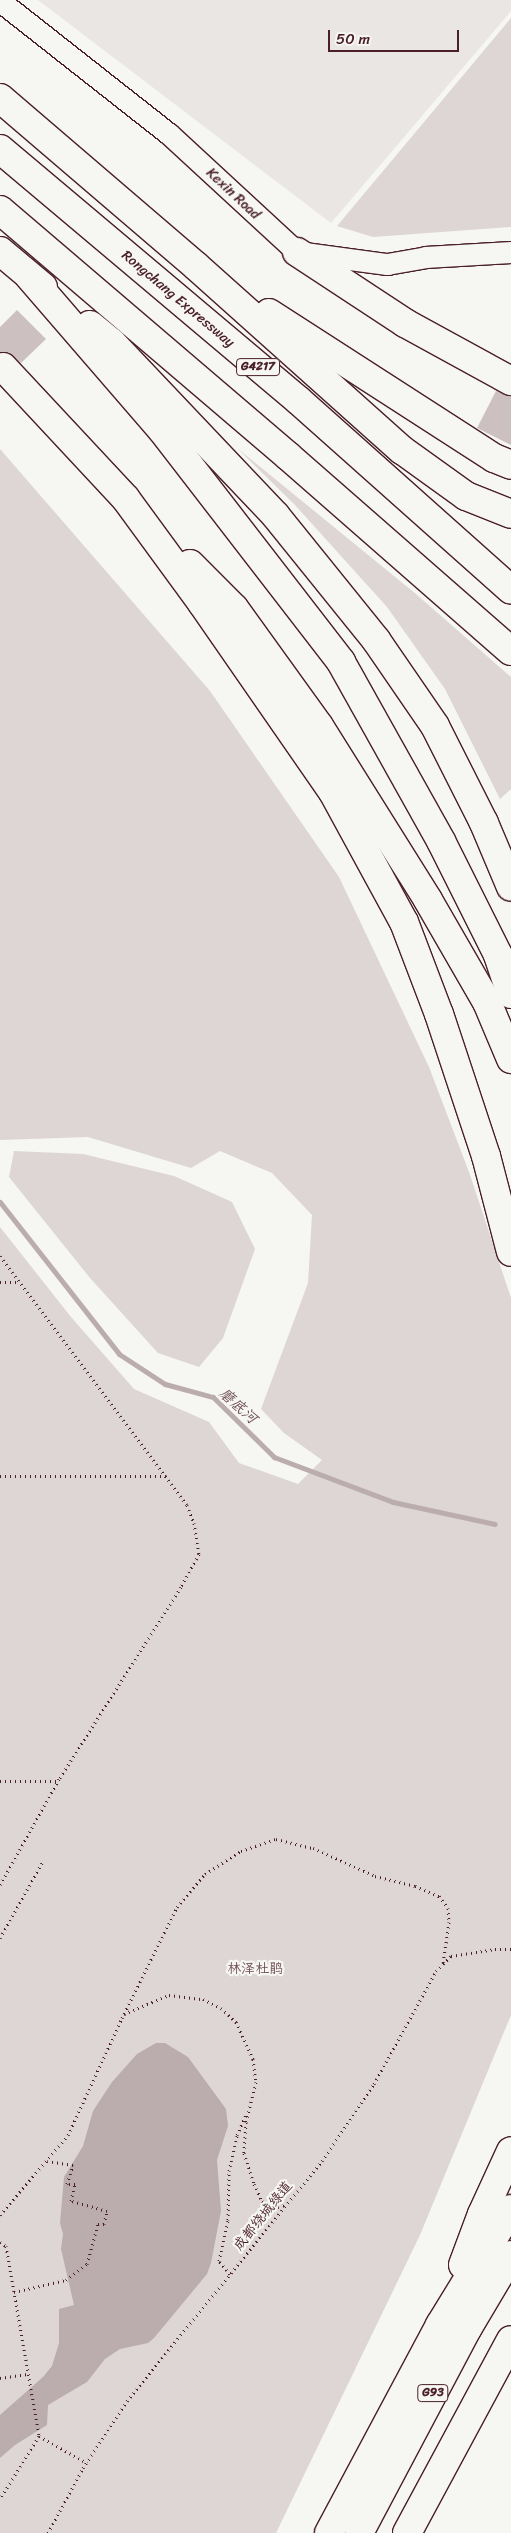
<!DOCTYPE html>
<html>
<head>
<meta charset="utf-8">
<style>
  body { margin:0 }
  #map { position:relative; width:511px; height:2533px; overflow:hidden; background:#f6f6f2; font-family:Sriracha,"LXGW WenKai TC",sans-serif }
  div>[style] { position:absolute }
  .built>* { inset:0; background:#e9e6e3 }
  .green>* { inset:0; background:#ddd6d5 }
  .water>* { inset:0; background:#bbadae }
  .stream>* { height:5px; margin:-2.5px; padding:0 2.5px; transform-origin:2.5px; border-radius:2.5px; background:#bbadae }
  .building>* { inset:0; background:#ccc1c0 }
  .path>* { height:3px; margin-top:-1.5px; transform-origin:0; background:repeating-linear-gradient(90deg,#4a1f2b 0 1px,transparent 0 5px) }
  .roads { filter:drop-shadow(1px 0 #4a1f2b) drop-shadow(-1px 0 #4a1f2b) drop-shadow(0 1px #4a1f2b) drop-shadow(0 -1px #4a1f2b) }
  .secondary>* { height:21px; margin:-10.5px; padding:0 10.5px; transform-origin:10.5px; border-radius:10.5px; background:#f6f6f2 }
  .motorway>* { height:28px; margin:-14px; padding:0 14px; transform-origin:14px; border-radius:14px; background:#f6f6f2 }
  span { translate:-50% -50%; white-space:nowrap; text-align:center; line-height:1.15; -webkit-text-stroke:4.5px #f6f6f2; paint-order:stroke }
  .shield-label span { padding:1px 4px; background:#f6f6f2; border:1px solid; border-radius:4px; -webkit-text-stroke-width:0 }
  .shield-label { font-size:12px; color:#4a1f2b; font-weight:700 }
  .street-label { font-size:14px; color:#4a1f2b }
  .park-label { font-size:14px; color:#6f4d56 }
  .water-label { font-size:15px; color:#6c4a52; font-style:italic }
  .scale { position:absolute; left:328px; top:30px; width:131px; height:22px; box-sizing:border-box; border:2px solid #4a1f2b; border-top:0; padding-left:6px; font-size:15px; line-height:18px; white-space:nowrap; color:#4a1f2b; -webkit-text-stroke:4px #f6f6f2; paint-order:stroke }
</style>
</head>
<body>
<div id="map">
  <div class="built">
    <div style="clip-path:polygon(38px 0,511px 0,511px 11px,331px 223px)"></div>
  </div>
  <div class="green">
    <div style="clip-path:polygon(511px 18px,511px 227px,373px 237px,337px 226px)"></div>
    <div style="clip-path:polygon(237px 448px,416px 594px,511px 677px,511px 789px,500px 799px,445px 689px,387px 607px,295px 505px)"></div>
    <div style="clip-path:polygon(0 449px,210px 691px,339px 877px,429px 1067px,469px 1172px,511px 1298px,511px 2015px,420px 2235px,276px 2533px,0 2533px,0 1227px,71px 1317px,134px 1389px,209px 1422px,239px 1463px,298px 1484px,322px 1460px,284px 1433px,261px 1409px,308px 1283px,312px 1215px,272px 1173px,220px 1151px,191px 1168px,88px 1137px,0 1140px)"></div>
    <div style="clip-path:polygon(14px 1151px,83px 1154px,174px 1176px,232px 1202px,255px 1249px,223px 1338px,199px 1367px,158px 1353px,90px 1278px,9px 1177px)"></div>
  </div>
  <div class="water">
    <div style="clip-path:polygon(156px 2043px,165px 2043px,188px 2057px,226px 2109px,228px 2126px,217px 2160px,221px 2211px,211px 2263px,207px 2274px,154px 2338px,148px 2343px,120px 2349px,105px 2359px,87px 2382px,48px 2405px,47px 2425px,15px 2445px,0 2458px,0 2415px,43px 2377px,52px 2366px,59px 2343px,59px 2309px,74px 2305px,61px 2249px,63px 2234px,60px 2223px,64px 2177px,83px 2146px,93px 2111px,112px 2082px,137px 2054px)"></div>
  </div>
  <div class="stream">
    <div style="left:0;top:1202px;width:193px;rotate:51.9deg"></div>
    <div style="left:119px;top:1354px;width:55px;rotate:33.1deg"></div>
    <div style="left:165px;top:1384px;width:50px;rotate:15.2deg"></div>
    <div style="left:213px;top:1397px;width:86px;rotate:44.5deg"></div>
    <div style="left:274px;top:1457px;width:127px;rotate:20.7deg"></div>
    <div style="left:393px;top:1502px;width:104px;rotate:12.2deg"></div>
  </div>
  <div class="building">
    <div style="clip-path:polygon(17px 310px,46px 339px,21px 363px,8px 352px,0 352px,0 327px)"></div>
    <div style="clip-path:polygon(496px 391px,511px 397px,511px 445px,477px 428px)"></div>
  </div>
  <div class="path">
    <div style="left:0;top:1256px;width:311px;rotate:53.1deg"></div>
    <div style="left:187px;top:1505px;width:19px;rotate:69deg"></div>
    <div style="left:194px;top:1523px;width:31px;rotate:81deg"></div>
    <div style="left:199px;top:1554px;width:38px;rotate:119deg"></div>
    <div style="left:181px;top:1587px;width:227px;rotate:122.4deg"></div>
    <div style="left:59px;top:1779px;width:121px;rotate:119.1deg"></div>
    <div style="left:0;top:1282px;width:19px"></div>
    <div style="left:0;top:1476px;width:166px"></div>
    <div style="left:0;top:1781px;width:58px"></div>
    <div style="left:0;top:1938px;width:88px;rotate:-60.8deg"></div>
    <div style="left:124px;top:2014px;width:49px;rotate:-22.9deg"></div>
    <div style="left:169px;top:1995px;width:34px;rotate:7deg"></div>
    <div style="left:203px;top:1999px;width:20px;rotate:27deg"></div>
    <div style="left:221px;top:2008px;width:21px;rotate:43deg"></div>
    <div style="left:236px;top:2022px;width:41px;rotate:65.3deg"></div>
    <div style="left:253px;top:2059px;width:23px;rotate:83deg"></div>
    <div style="left:256px;top:2082px;width:41px;rotate:104deg"></div>
    <div style="left:246px;top:2122px;width:31px;rotate:94deg"></div>
    <div style="left:244px;top:2153px;width:33px;rotate:72deg"></div>
    <div style="left:254px;top:2184px;width:19px;rotate:65deg"></div>
    <div style="left:262px;top:2201px;width:13px;rotate:32deg"></div>
    <div style="left:273px;top:2208px;width:13px;rotate:-13deg"></div>
    <div style="left:0;top:2215px;width:105px;rotate:-49.6deg"></div>
    <div style="left:68px;top:2135px;width:129px;rotate:-65.2deg"></div>
    <div style="left:122px;top:2018px;width:124px;rotate:-63.6deg"></div>
    <div style="left:177px;top:1907px;width:43px;rotate:-49.7deg"></div>
    <div style="left:205px;top:1874px;width:43px;rotate:-32.6deg"></div>
    <div style="left:241px;top:1851px;width:37px;rotate:-19deg"></div>
    <div style="left:276px;top:1839px;width:38px;rotate:14deg"></div>
    <div style="left:313px;top:1848px;width:68px;rotate:24.3deg"></div>
    <div style="left:375px;top:1876px;width:41px;rotate:14deg"></div>
    <div style="left:415px;top:1886px;width:26px;rotate:23deg"></div>
    <div style="left:439px;top:1896px;width:15px;rotate:53deg"></div>
    <div style="left:448px;top:1908px;width:14px;rotate:86deg"></div>
    <div style="left:449px;top:1922px;width:41px;rotate:98.3deg"></div>
    <div style="left:0;top:2242px;width:7px;rotate:34deg"></div>
    <div style="left:6px;top:2246px;width:193px;rotate:80.1deg"></div>
    <div style="left:39px;top:2436px;width:74px;rotate:121.8deg"></div>
    <div style="left:230px;top:2274px;width:17px;rotate:-130deg"></div>
    <div style="left:219px;top:2261px;width:42px;rotate:-77.6deg"></div>
    <div style="left:228px;top:2220px;width:49px;rotate:-88.8deg"></div>
    <div style="left:229px;top:2171px;width:37px;rotate:-77deg"></div>
    <div style="left:237px;top:2135px;width:22px;rotate:-66deg"></div>
    <div style="left:14px;top:2292px;width:53px;rotate:-13deg"></div>
    <div style="left:66px;top:2280px;width:26px;rotate:-37deg"></div>
    <div style="left:87px;top:2264px;width:41px;rotate:-74.6deg"></div>
    <div style="left:98px;top:2224px;width:6px"></div>
    <div style="left:104px;top:2224px;width:13px;rotate:-77deg"></div>
    <div style="left:107px;top:2211px;width:37px;rotate:-164deg"></div>
    <div style="left:71px;top:2201px;width:17px;rotate:-77deg"></div>
    <div style="left:75px;top:2184px;width:8px;rotate:180deg"></div>
    <div style="left:67px;top:2184px;width:20px;rotate:-72deg"></div>
    <div style="left:73px;top:2165px;width:26px;rotate:-171deg"></div>
    <div style="left:0;top:2378px;width:28px;rotate:-8deg"></div>
    <div style="left:39px;top:2436px;width:55px;rotate:29.4deg"></div>
    <div style="left:48px;top:2533px;width:74px;rotate:-61.7deg"></div>
    <div style="left:83px;top:2468px;width:80px;rotate:-56.7deg"></div>
    <div style="left:127px;top:2401px;width:309px;rotate:-50.9deg"></div>
    <div style="left:322px;top:2161px;width:93px;rotate:-56deg"></div>
    <div style="left:374px;top:2084px;width:129px;rotate:-61.2deg"></div>
    <div style="left:436px;top:1971px;width:21px;rotate:-45deg"></div>
    <div style="left:451px;top:1956px;width:45px;rotate:-9deg"></div>
    <div style="left:495px;top:1949px;width:16px"></div>
  </div>
  <div class="roads">
    <div class="secondary">
      <div style="left:0;top:1px;width:214px;rotate:38.2deg"></div>
      <div style="left:168px;top:133px;width:176px;rotate:42.7deg"></div>
      <div style="left:297px;top:252px;width:91px;rotate:7.6deg"></div>
      <div style="left:387px;top:264px;width:39px;rotate:-10deg"></div>
      <div style="left:425px;top:257px;width:86px;rotate:-3.3deg"></div>
    </div>
    <div class="motorway">
      <div style="left:0;top:98px;width:258px;rotate:40.6deg"></div>
      <div style="left:196px;top:266px;width:276px;rotate:41.8deg"></div>
      <div style="left:402px;top:450px;width:79px;rotate:35.7deg"></div>
      <div style="left:466px;top:496px;width:48px;rotate:21.8deg"></div>
      <div style="left:0;top:149px;width:390px;rotate:40.1deg"></div>
      <div style="left:298px;top:400px;width:285px;rotate:41.7deg"></div>
      <div style="left:0;top:210px;width:379px;rotate:40.5deg"></div>
      <div style="left:288px;top:456px;width:296px;rotate:41.2deg"></div>
      <div style="left:0;top:251px;width:56px;rotate:39.9deg"></div>
      <div style="left:297px;top:252px;width:129px;rotate:33.3deg"></div>
      <div style="left:405px;top:323px;width:121px;rotate:28.7deg"></div>
      <div style="left:29px;top:276px;width:203px;rotate:49.2deg"></div>
      <div style="left:162px;top:430px;width:293px;rotate:52.3deg"></div>
      <div style="left:341px;top:662px;width:205px;rotate:60.8deg"></div>
      <div style="left:441px;top:841px;width:127px;rotate:63.4deg"></div>
      <div style="left:498px;top:955px;width:41px;rotate:71.6deg"></div>
      <div style="left:269px;top:313px;width:268px;rotate:32.8deg"></div>
      <div style="left:494px;top:458px;width:18px;rotate:22deg"></div>
      <div style="left:90px;top:325px;width:28px;rotate:39deg"></div>
      <div style="left:112px;top:343px;width:238px;rotate:46.5deg"></div>
      <div style="left:276px;top:516px;width:159px;rotate:51.1deg"></div>
      <div style="left:376px;top:640px;width:104px;rotate:55.5deg"></div>
      <div style="left:435px;top:726px;width:109px;rotate:63.2deg"></div>
      <div style="left:484px;top:823px;width:69px;rotate:67.1deg"></div>
      <div style="left:3px;top:367px;width:180px;rotate:47deg"></div>
      <div style="left:126px;top:499px;width:129px;rotate:53.8deg"></div>
      <div style="left:202px;top:603px;width:230px;rotate:55.3deg"></div>
      <div style="left:333px;top:792px;width:148px;rotate:61.4deg"></div>
      <div style="left:404px;top:922px;width:98px;rotate:69.2deg"></div>
      <div style="left:439px;top:1014px;width:150px;rotate:71.7deg"></div>
      <div style="left:486px;top:1156px;width:99px;rotate:75.4deg"></div>
      <div style="left:190px;top:564px;width:62px;rotate:45deg"></div>
      <div style="left:234px;top:608px;width:145px;rotate:54.2deg"></div>
      <div style="left:319px;top:726px;width:205px;rotate:57.9deg"></div>
      <div style="left:428px;top:900px;width:118px;rotate:60deg"></div>
      <div style="left:487px;top:1002px;width:62px;rotate:67.2deg"></div>
      <div style="left:463px;top:2265px;width:54px;rotate:-69.6deg"></div>
      <div style="left:482px;top:2214px;width:69px;rotate:-65.3deg"></div>
      <div style="left:329px;top:2533px;width:236px;rotate:-61.9deg"></div>
      <div style="left:440px;top:2325px;width:136px;rotate:-58.5deg"></div>
      <div style="left:359px;top:2533px;width:231px;rotate:-62.1deg"></div>
      <div style="left:467px;top:2329px;width:86px;rotate:-59.3deg"></div>
      <div style="left:407px;top:2533px;width:219px;rotate:-61.7deg"></div>
    </div>
  </div>
  <div class="shield-label">
    <span style="left:258px;top:367px">G4217</span>
    <span style="left:433px;top:2393px">G93</span>
  </div>
  <div class="street-label">
    <span style="left:233px;top:194px;rotate:43deg">Kexin Road</span>
    <span style="left:178px;top:299px;rotate:40deg">Rongchang Expressway</span>
    <span style="left:263px;top:2216px;rotate:-51deg">成都绕城绿道</span>
  </div>
  <div class="park-label">
    <span style="left:255px;top:1969px">林泽杜鹃</span>
  </div>
  <div class="water-label">
    <span style="left:238px;top:1406px;rotate:42deg">磨底河</span>
  </div>
  <div class="scale">50 m</div>
</div>
</body>
</html>
